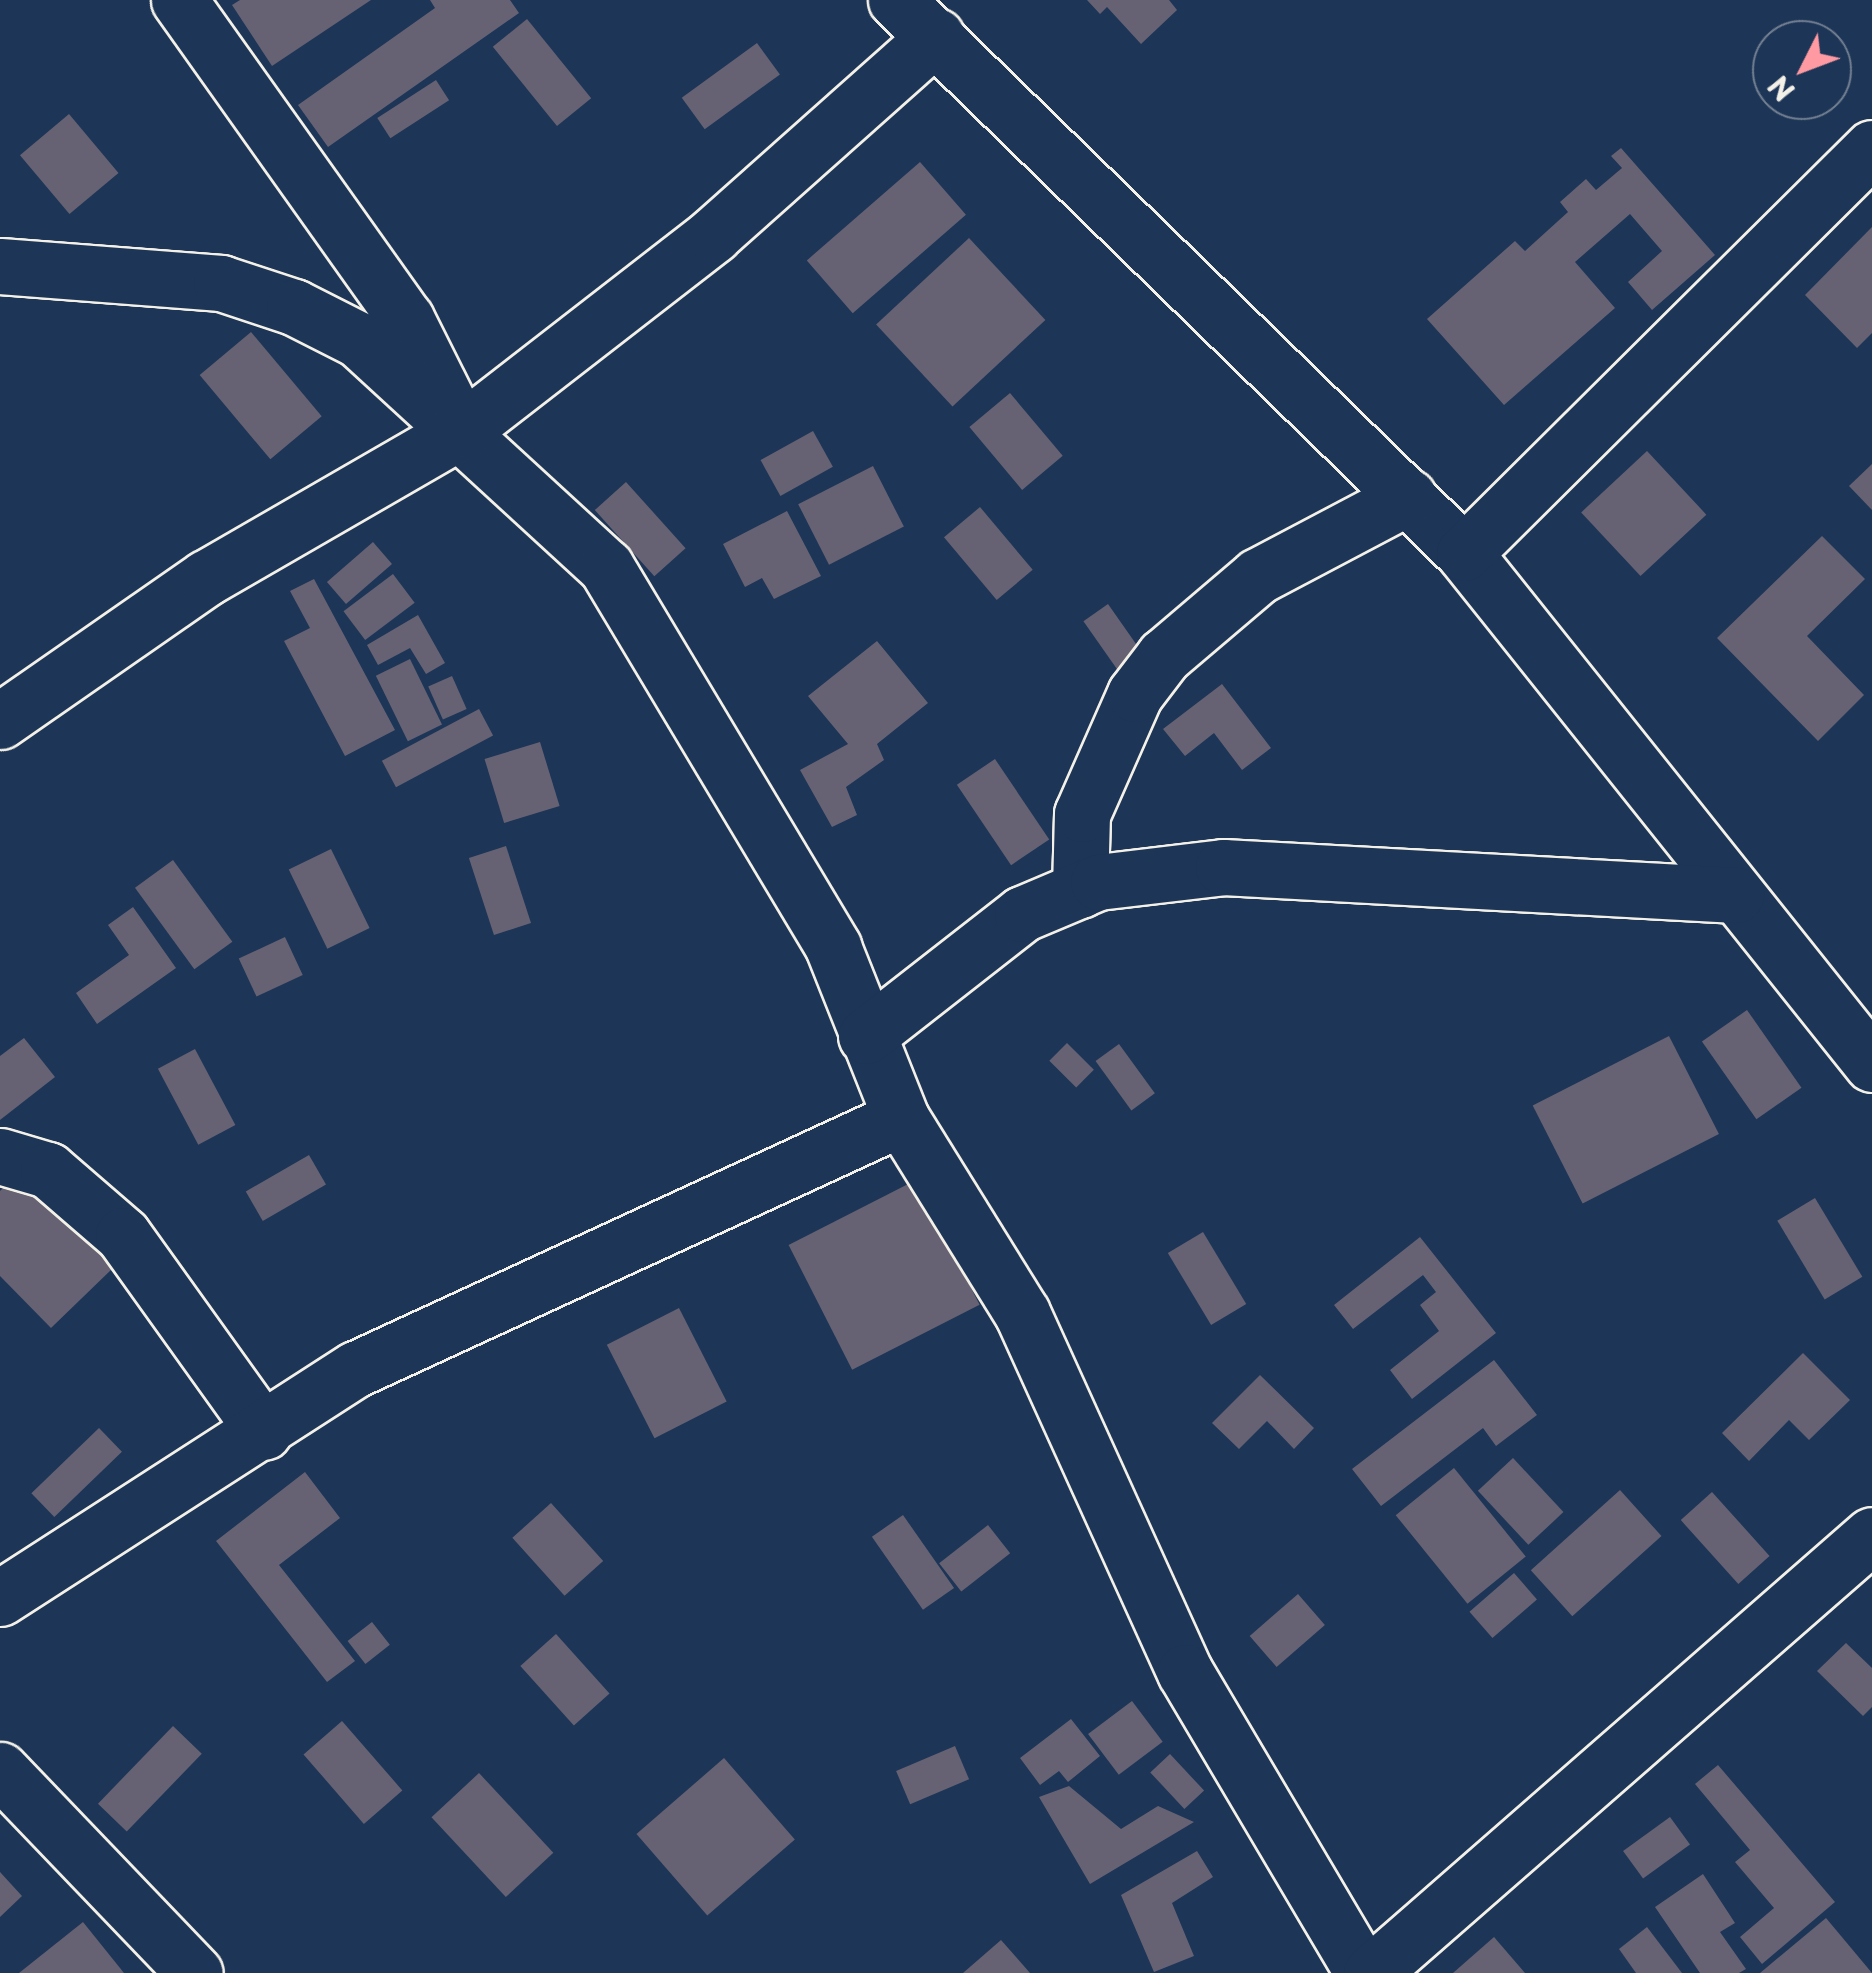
<!DOCTYPE html>
<html>
<head>
<meta charset="utf-8">
<style>
  body { margin:0 }
  #map { position:relative; width:1872px; height:1973px; overflow:hidden; background:#1d3557; font-family:"Playpen Sans",sans-serif }
  div>[style] { position:absolute }
  .building>* { inset:0; background:#666273; transform-origin:0 0 }
  .roads { filter:drop-shadow(2px 0 #f4f1e8) drop-shadow(-2px 0 #f4f1e8) drop-shadow(0 2px #f4f1e8) drop-shadow(0 -2px #f4f1e8) }
  .minor>* { height:55px; margin:-27.5px; padding:0 27.5px; transform-origin:27.5px; border-radius:27.5px; background:#1d3557 }
  span { translate:-50% -50%; white-space:nowrap; text-align:center; line-height:1.15; -webkit-text-stroke:8px #1d3557; paint-order:stroke }
  .north { position:absolute; left:1752px; top:20px; width:100px; height:100px; box-sizing:border-box; background:#1d3557; border:2px solid #738091; border-radius:50%; rotate:228deg; font-size:28px; font-weight:700; line-height:40px; text-align:center; color:#f4f1e8 }
  .north::after { content:''; display:block; margin:auto; width:35px; height:45px; background:#ff9aa2; clip-path:polygon(50% 0,100% 100%,50% 72%,0 100%) }
</style>
</head>
<body>
<div id="map">
  <div class="building">
    <div style="clip-path:polygon(240px 0,371px 0,272px 66px,232px 5px)"></div>
    <div style="clip-path:polygon(430px 0,510px 0,519px 13px,328px 147px,298px 105px,435px 8px)"></div>
    <div style="clip-path:polygon(1087px 0,1169px 0,1177px 10px,1141px 44px,1107px 7px,1100px 14px)"></div>
    <div style="left:527px;top:19px;width:102px;height:44px;rotate:51deg"></div>
    <div style="left:757px;top:43px;width:39px;height:93px;rotate:54deg"></div>
    <div style="left:436px;top:80px;width:24px;height:70px;rotate:57deg"></div>
    <div style="left:69px;top:114px;width:77px;height:64px;rotate:50deg"></div>
    <div style="clip-path:polygon(1621px 148px,1715px 255px,1652px 310px,1628px 282px,1662px 251px,1630px 214px,1575px 262px,1615px 308px,1504px 405px,1427px 319px,1515px 241px,1525px 251px,1568px 212px,1560px 202px,1586px 179px,1596px 190px,1622px 168px,1611px 156px)"></div>
    <div style="left:920px;top:162px;width:70px;height:150px;rotate:49deg"></div>
    <div style="clip-path:polygon(1872px 227px,1872px 333px,1857px 348px,1805px 295px)"></div>
    <div style="left:969px;top:238px;width:112px;height:127px;rotate:47deg"></div>
    <div style="left:251px;top:332px;width:110px;height:67px;rotate:50deg"></div>
    <div style="left:1010px;top:393px;width:82px;height:53px;rotate:50deg"></div>
    <div style="left:813px;top:431px;width:41px;height:60px;rotate:61deg"></div>
    <div style="left:1647px;top:451px;width:87px;height:90px;rotate:47deg"></div>
    <div style="clip-path:polygon(1872px 464px,1872px 510px,1849px 486px)"></div>
    <div style="left:873px;top:466px;width:68px;height:84px;rotate:63deg"></div>
    <div style="left:626px;top:482px;width:89px;height:42px;rotate:48deg"></div>
    <div style="left:980px;top:507px;width:82px;height:47px;rotate:50deg"></div>
    <div style="clip-path:polygon(787px 511px,821px 576px,774px 599px,762px 578px,745px 587px,723px 544px)"></div>
    <div style="clip-path:polygon(1822px 536px,1865px 579px,1807px 636px,1864px 695px,1818px 741px,1717px 638px)"></div>
    <div style="left:373px;top:542px;width:29px;height:61px;rotate:49deg"></div>
    <div style="left:393px;top:574px;width:36px;height:62px;rotate:53deg"></div>
    <div style="clip-path:polygon(314px 579px,395px 730px,345px 756px,284px 641px,310px 628px,290px 591px)"></div>
    <div style="left:1108px;top:604px;width:59px;height:30px;rotate:55deg"></div>
    <div style="clip-path:polygon(418px 615px,445px 663px,426px 674px,410px 648px,378px 665px,367px 645px)"></div>
    <div style="clip-path:polygon(877px 641px,928px 703px,877px 744px,884px 760px,846px 787px,857px 815px,832px 827px,800px 770px,848px 744px,808px 696px)"></div>
    <div style="left:410px;top:659px;width:73px;height:38px;rotate:64deg"></div>
    <div style="left:452px;top:676px;width:36px;height:26px;rotate:66deg"></div>
    <div style="clip-path:polygon(1222px 684px,1271px 748px,1242px 770px,1214px 733px,1185px 756px,1163px 729px)"></div>
    <div style="left:479px;top:709px;width:30px;height:110px;rotate:62deg"></div>
    <div style="left:540px;top:742px;width:67px;height:58px;rotate:73deg"></div>
    <div style="left:995px;top:759px;width:97px;height:46px;rotate:56deg"></div>
    <div style="left:506px;top:846px;width:81px;height:39px;rotate:72deg"></div>
    <div style="left:331px;top:849px;width:88px;height:47px;rotate:64deg"></div>
    <div style="left:173px;top:860px;width:101px;height:47px;rotate:54deg"></div>
    <div style="clip-path:polygon(133px 907px,176px 968px,97px 1024px,76px 993px,129px 955px,108px 925px)"></div>
    <div style="left:285px;top:937px;width:42px;height:51px;rotate:65deg"></div>
    <div style="left:1747px;top:1010px;width:95px;height:55px;rotate:55deg"></div>
    <div style="left:1669px;top:1036px;width:110px;height:153px;rotate:63deg"></div>
    <div style="clip-path:polygon(24px 1038px,55px 1077px,0 1120px,0 1056px)"></div>
    <div style="left:1067px;top:1043px;width:38px;height:25px;rotate:45deg"></div>
    <div style="left:1119px;top:1044px;width:61px;height:29px;rotate:54deg"></div>
    <div style="left:195px;top:1049px;width:86px;height:42px;rotate:62deg"></div>
    <div style="left:309px;top:1155px;width:34px;height:73px;rotate:60deg"></div>
    <div style="clip-path:polygon(19px 1172px,113px 1268px,51px 1328px,0 1276px,0 1191px)"></div>
    <div style="left:916px;top:1180px;width:140px;height:143px;rotate:63deg"></div>
    <div style="left:1815px;top:1198px;width:92px;height:44px;rotate:59deg"></div>
    <div style="left:1203px;top:1232px;width:84px;height:41px;rotate:59deg"></div>
    <div style="clip-path:polygon(1420px 1237px,1496px 1333px,1412px 1399px,1390px 1370px,1439px 1331px,1420px 1305px,1436px 1292px,1423px 1275px,1353px 1329px,1334px 1305px)"></div>
    <div style="left:679px;top:1308px;width:105px;height:81px;rotate:63deg"></div>
    <div style="clip-path:polygon(1803px 1353px,1850px 1400px,1809px 1440px,1789px 1420px,1749px 1461px,1722px 1433px)"></div>
    <div style="clip-path:polygon(1494px 1360px,1537px 1415px,1496px 1446px,1483px 1428px,1381px 1506px,1352px 1469px)"></div>
    <div style="clip-path:polygon(1260px 1375px,1314px 1428px,1294px 1449px,1267px 1421px,1239px 1449px,1212px 1423px)"></div>
    <div style="left:99px;top:1428px;width:33px;height:94px;rotate:46deg"></div>
    <div style="left:1513px;top:1458px;width:74px;height:48px;rotate:47deg"></div>
    <div style="left:1454px;top:1468px;width:114px;height:75px;rotate:51deg"></div>
    <div style="clip-path:polygon(305px 1472px,340px 1518px,279px 1565px,355px 1661px,327px 1682px,216px 1541px)"></div>
    <div style="left:1620px;top:1490px;width:62px;height:120px;rotate:48deg"></div>
    <div style="left:1712px;top:1492px;width:86px;height:42px;rotate:48deg"></div>
    <div style="left:551px;top:1503px;width:78px;height:52px;rotate:48deg"></div>
    <div style="left:903px;top:1515px;width:89px;height:38px;rotate:55deg"></div>
    <div style="left:988px;top:1525px;width:36px;height:62px;rotate:52deg"></div>
    <div style="left:1514px;top:1573px;width:35px;height:59px;rotate:49deg"></div>
    <div style="left:1298px;top:1594px;width:41px;height:64px;rotate:49deg"></div>
    <div style="left:372px;top:1622px;width:29px;height:31px;rotate:52deg"></div>
    <div style="left:556px;top:1634px;width:80px;height:48px;rotate:48deg"></div>
    <div style="clip-path:polygon(1846px 1643px,1872px 1668px,1872px 1707px,1863px 1716px,1817px 1671px)"></div>
    <div style="left:1132px;top:1701px;width:51px;height:55px;rotate:53deg"></div>
    <div style="clip-path:polygon(1071px 1719px,1100px 1756px,1068px 1782px,1059px 1771px,1040px 1785px,1020px 1758px)"></div>
    <div style="left:342px;top:1721px;width:92px;height:51px;rotate:49deg"></div>
    <div style="left:173px;top:1726px;width:40px;height:108px;rotate:44deg"></div>
    <div style="left:955px;top:1746px;width:36px;height:64px;rotate:67deg"></div>
    <div style="left:1170px;top:1754px;width:50px;height:27px;rotate:47deg"></div>
    <div style="left:724px;top:1758px;width:108px;height:116px;rotate:49deg"></div>
    <div style="clip-path:polygon(1718px 1765px,1835px 1902px,1762px 1964px,1740px 1937px,1774px 1908px,1735px 1862px,1750px 1850px,1695px 1784px)"></div>
    <div style="left:479px;top:1773px;width:109px;height:65px;rotate:47deg"></div>
    <div style="clip-path:polygon(1069px 1786px,1121px 1829px,1158px 1806px,1194px 1822px,1090px 1884px,1039px 1797px)"></div>
    <div style="left:1670px;top:1817px;width:34px;height:58px;rotate:54deg"></div>
    <div style="clip-path:polygon(1197px 1851px,1213px 1877px,1172px 1903px,1194px 1956px,1154px 1972px,1121px 1895px)"></div>
    <div style="clip-path:polygon(0 1872px,22px 1896px,0 1917px)"></div>
    <div style="clip-path:polygon(1703px 1874px,1735px 1923px,1720px 1932px,1746px 1969px,1739px 1973px,1700px 1973px,1655px 1907px)"></div>
    <div style="clip-path:polygon(1826px 1918px,1872px 1973px,1760px 1973px)"></div>
    <div style="clip-path:polygon(83px 1922px,124px 1973px,19px 1973px)"></div>
    <div style="clip-path:polygon(1647px 1927px,1682px 1973px,1636px 1973px,1619px 1949px)"></div>
    <div style="clip-path:polygon(1494px 1937px,1525px 1973px,1453px 1973px)"></div>
    <div style="clip-path:polygon(1001px 1940px,1030px 1973px,963px 1973px)"></div>
  </div>
  <div class="roads">
    <div class="minor">
      <div style="left:179px;top:0;width:392px;rotate:54.6deg"></div>
      <div style="left:406px;top:319px;width:96px;rotate:63.4deg"></div>
      <div style="left:896px;top:0;width:793px;rotate:44.23deg"></div>
      <div style="left:1464px;top:553px;width:654px;rotate:51.39deg"></div>
      <div style="left:0;top:266px;width:222px;rotate:4.4deg"></div>
      <div style="left:221px;top:283px;width:77px;rotate:18.2deg"></div>
      <div style="left:294px;top:307px;width:73px;rotate:26.9deg"></div>
      <div style="left:359px;top:340px;width:335px;rotate:42.6deg"></div>
      <div style="left:606px;top:567px;width:443px;rotate:59.1deg"></div>
      <div style="left:833px;top:947px;width:184px;rotate:68.3deg"></div>
      <div style="left:901px;top:1118px;width:229px;rotate:58.2deg"></div>
      <div style="left:1022px;top:1313px;width:394px;rotate:65.6deg"></div>
      <div style="left:1185px;top:1672px;width:350px;rotate:59.4deg"></div>
      <div style="left:1464px;top:553px;width:575px;rotate:-44.79deg"></div>
      <div style="left:0;top:721px;width:251px;rotate:-34.8deg"></div>
      <div style="left:206px;top:578px;width:296px;rotate:-30deg"></div>
      <div style="left:462px;top:430px;width:318px;rotate:-37.8deg"></div>
      <div style="left:713px;top:235px;width:299px;rotate:-41.7deg"></div>
      <div style="left:1080px;top:890px;width:76px;rotate:-88.5deg"></div>
      <div style="left:1082px;top:814px;width:131px;rotate:-66.2deg"></div>
      <div style="left:1135px;top:694px;width:48px;rotate:-52.7deg"></div>
      <div style="left:1164px;top:656px;width:123px;rotate:-40.4deg"></div>
      <div style="left:1258px;top:576px;width:170px;rotate:-27.8deg"></div>
      <div style="left:866px;top:1036px;width:198px;rotate:-38deg"></div>
      <div style="left:1022px;top:914px;width:82px;rotate:-22.8deg"></div>
      <div style="left:1098px;top:882px;width:126px;rotate:-6.8deg"></div>
      <div style="left:1223px;top:867px;width:514px;rotate:3.12deg"></div>
      <div style="left:0;top:1156px;width:50px;rotate:16.3deg"></div>
      <div style="left:48px;top:1170px;width:99px;rotate:40.9deg"></div>
      <div style="left:123px;top:1235px;width:242px;rotate:54.4deg"></div>
      <div style="left:0;top:1598px;width:423px;rotate:-32.8deg"></div>
      <div style="left:356px;top:1369px;width:600px;rotate:-24.73deg"></div>
      <div style="left:0;top:1770px;width:281px;rotate:46.2deg"></div>
      <div style="left:1371px;top:1973px;width:665px;rotate:-41.16deg"></div>
    </div>
  </div>
  <div class="north">N</div>
</div>
</body>
</html>
